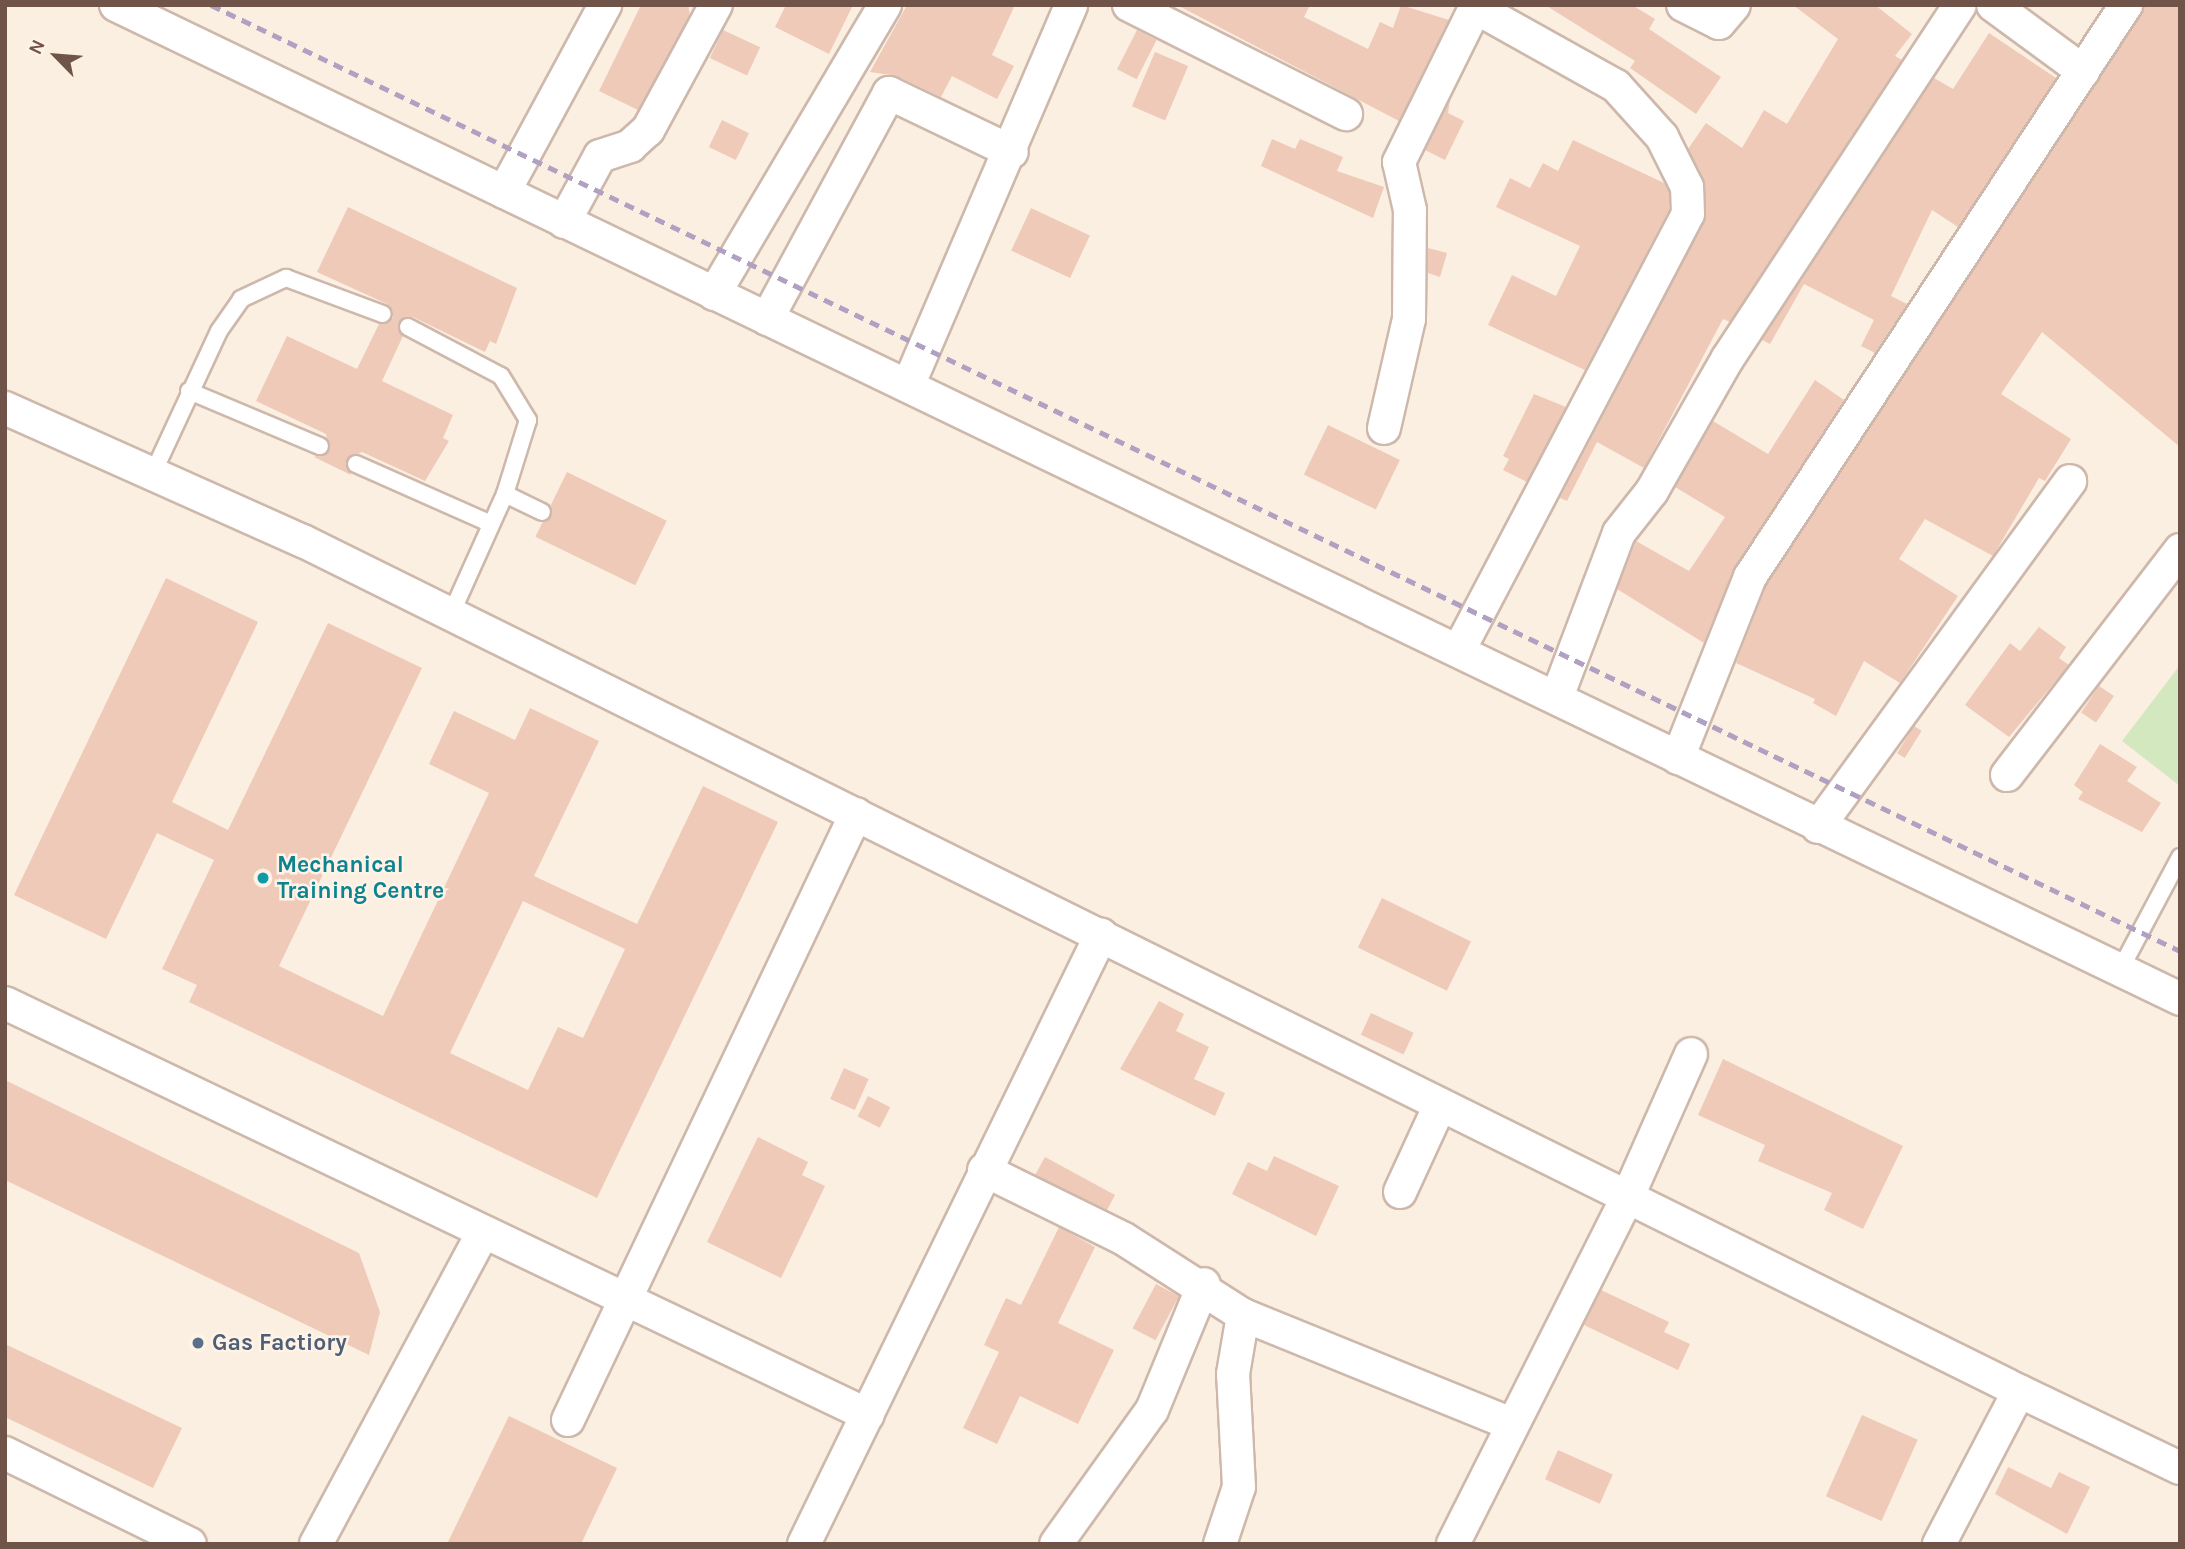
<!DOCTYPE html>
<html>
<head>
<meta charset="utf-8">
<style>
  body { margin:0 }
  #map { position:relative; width:2185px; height:1549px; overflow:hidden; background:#fbefe1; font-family:Karla,sans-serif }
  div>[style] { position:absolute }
  .green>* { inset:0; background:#d4e8c0 }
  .building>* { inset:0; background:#efcab9; transform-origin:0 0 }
  .roads { filter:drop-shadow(2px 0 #ceb8ab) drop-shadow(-2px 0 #ceb8ab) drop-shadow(0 2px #ceb8ab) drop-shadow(0 -2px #ceb8ab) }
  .service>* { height:16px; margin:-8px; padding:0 8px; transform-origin:8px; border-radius:8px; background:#fff }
  .minor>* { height:32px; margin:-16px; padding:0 16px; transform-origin:16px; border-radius:16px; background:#fff }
  .rail>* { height:5px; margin-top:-2.5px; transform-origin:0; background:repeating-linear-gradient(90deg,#b0a1c3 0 10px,transparent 0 17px) }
  .dots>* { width:19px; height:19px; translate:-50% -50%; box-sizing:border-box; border:4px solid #fef3e6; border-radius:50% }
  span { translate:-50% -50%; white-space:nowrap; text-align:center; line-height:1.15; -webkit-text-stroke:5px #fef3e6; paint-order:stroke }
  .culture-label { font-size:23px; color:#0d838f; font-weight:700 }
  .left { translate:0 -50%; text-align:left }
  .service-label { font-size:23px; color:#4e5e75; font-weight:700 }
  .frame { position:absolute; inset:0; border:7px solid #715449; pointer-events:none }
  .north { position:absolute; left:21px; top:21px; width:70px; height:70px; -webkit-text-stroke:5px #fef3e6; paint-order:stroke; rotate:295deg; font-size:19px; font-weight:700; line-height:28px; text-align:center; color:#715449 }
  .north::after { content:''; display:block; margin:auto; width:24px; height:32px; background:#715449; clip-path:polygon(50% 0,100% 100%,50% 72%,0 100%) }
</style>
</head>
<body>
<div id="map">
  <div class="green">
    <div style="clip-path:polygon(2180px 665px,2180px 786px,2122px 741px)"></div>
  </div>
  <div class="building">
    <div style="clip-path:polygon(641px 5px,688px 5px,690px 15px,638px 110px,599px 91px)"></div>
    <div style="clip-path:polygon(786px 5px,853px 5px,829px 54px,775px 27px)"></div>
    <div style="clip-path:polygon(907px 5px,1015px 5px,992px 55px,1014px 66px,997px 99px,952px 76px,941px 97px,897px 76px,870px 72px)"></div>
    <div style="clip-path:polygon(1177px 5px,1310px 5px,1304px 17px,1368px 49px,1380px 22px,1393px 28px,1401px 5px,1449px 20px,1399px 121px)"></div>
    <div style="clip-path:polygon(1545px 5px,1632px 5px,1655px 19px,1649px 29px,1721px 77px,1696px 114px,1630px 68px,1635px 61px)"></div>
    <div style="clip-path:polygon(1793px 5px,1875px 5px,1912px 34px,1895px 56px,1902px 60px,1730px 322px,1723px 319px,1644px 468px,1597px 442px,1567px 501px,1560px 498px,1704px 222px,1705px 186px,1688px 149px,1706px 123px,1742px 148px,1764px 110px,1787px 124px,1838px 39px)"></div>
    <div style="clip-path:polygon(2144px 5px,2180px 5px,2180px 447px,2042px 332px,2001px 394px,2071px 439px,2045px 481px,2039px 478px,1993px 556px,1925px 519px,1899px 559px,1958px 596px,1900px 683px,1864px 661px,1836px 716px,1813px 703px,1815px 699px,1736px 663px,1766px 586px)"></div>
    <div style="left:723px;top:30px;width:41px;height:31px;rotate:25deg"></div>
    <div style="left:1137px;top:30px;width:22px;height:44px;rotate:27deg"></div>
    <div style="clip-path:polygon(1989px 33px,2056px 78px,1958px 227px,1932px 210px,1891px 296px,1907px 304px,1875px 353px,1861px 346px,1874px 320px,1804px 284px,1770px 344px,1762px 340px,1934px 78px,1953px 89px)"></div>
    <div style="left:1155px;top:52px;width:36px;height:59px;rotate:23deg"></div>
    <div style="clip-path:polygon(1450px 100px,1448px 113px,1464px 121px,1445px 160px,1425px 150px)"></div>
    <div style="left:722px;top:120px;width:30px;height:30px;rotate:26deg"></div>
    <div style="clip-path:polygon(1272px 139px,1295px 149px,1300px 139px,1343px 157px,1337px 171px,1384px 187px,1373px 218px,1261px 166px)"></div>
    <div style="clip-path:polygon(1573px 140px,1664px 183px,1669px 192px,1669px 210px,1585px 370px,1488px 325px,1512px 275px,1556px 296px,1580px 246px,1496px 207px,1510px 178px,1530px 188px,1543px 163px,1558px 171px)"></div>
    <div style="clip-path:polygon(348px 207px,517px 288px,496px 344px,490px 341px,485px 352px,413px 317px,398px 323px,403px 336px,382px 381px,453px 415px,443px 438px,449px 441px,425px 481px,362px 452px,347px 459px,351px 475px,314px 457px,329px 451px,326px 434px,256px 401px,287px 336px,357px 369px,379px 324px,393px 318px,387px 304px,317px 272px)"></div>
    <div style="left:1031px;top:208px;width:65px;height:47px;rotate:25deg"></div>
    <div style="clip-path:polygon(1428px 248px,1447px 253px,1440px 277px,1428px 273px)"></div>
    <div style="clip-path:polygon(1815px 380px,1844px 400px,1735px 567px,1704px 643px,1617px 589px,1636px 541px,1689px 571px,1725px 517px,1675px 487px,1713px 421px,1768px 454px)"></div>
    <div style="clip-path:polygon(1534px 394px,1566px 407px,1527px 482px,1503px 470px,1509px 459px,1503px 456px)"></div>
    <div style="left:1328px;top:425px;width:80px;height:55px;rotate:26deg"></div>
    <div style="left:567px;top:472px;width:111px;height:72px;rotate:26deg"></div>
    <div style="clip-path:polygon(evenodd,166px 578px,258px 622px,172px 802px,228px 830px,328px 623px,422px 668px,279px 966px,383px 1016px,489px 793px,429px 764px,454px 711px,515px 740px,530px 708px,599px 741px,534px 876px,637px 924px,703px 786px,778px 822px,597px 1198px,189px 1002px,197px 985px,162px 969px,214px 860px,157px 833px,106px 939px,14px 895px,166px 578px,523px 901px,625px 949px,583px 1038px,558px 1027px,528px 1090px,450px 1053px,523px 901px)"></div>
    <div style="clip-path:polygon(2039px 627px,2066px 647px,2059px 658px,2069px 665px,2009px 737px,1965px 705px,2010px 643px,2020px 651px)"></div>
    <div style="left:2099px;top:686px;width:18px;height:32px;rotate:34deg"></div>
    <div style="left:1914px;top:726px;width:9px;height:32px;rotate:32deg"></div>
    <div style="clip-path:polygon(2100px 744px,2137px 767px,2127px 781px,2161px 803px,2142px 832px,2078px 799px,2083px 792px,2074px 785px)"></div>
    <div style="left:1382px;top:898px;width:99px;height:55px;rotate:26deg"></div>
    <div style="clip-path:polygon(1159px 1001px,1184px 1014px,1176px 1031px,1209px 1047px,1194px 1079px,1225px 1093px,1215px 1116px,1120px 1069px)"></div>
    <div style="left:1371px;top:1013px;width:47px;height:24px;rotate:25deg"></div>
    <div style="clip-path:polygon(1723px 1059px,1903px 1146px,1863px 1229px,1824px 1210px,1832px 1193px,1758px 1161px,1765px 1145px,1698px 1115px)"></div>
    <div style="left:844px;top:1068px;width:27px;height:34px;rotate:24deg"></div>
    <div style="clip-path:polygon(5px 1080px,359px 1253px,380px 1312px,369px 1355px,5px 1180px)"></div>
    <div style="left:868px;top:1096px;width:25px;height:23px;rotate:27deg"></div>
    <div style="clip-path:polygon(758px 1137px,808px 1162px,802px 1175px,825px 1186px,781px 1278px,707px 1242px)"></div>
    <div style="clip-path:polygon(1274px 1156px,1339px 1186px,1316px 1236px,1232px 1194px,1248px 1162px,1267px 1171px)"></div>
    <div style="clip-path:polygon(1045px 1157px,1115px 1195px,1107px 1210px,1035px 1175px)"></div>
    <div style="clip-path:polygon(1059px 1227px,1095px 1247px,1058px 1323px,1114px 1350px,1078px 1424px,1020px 1396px,997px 1444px,963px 1428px,999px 1352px,984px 1345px,1006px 1298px,1021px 1305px)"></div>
    <div style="left:1156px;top:1284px;width:26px;height:50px;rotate:28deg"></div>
    <div style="clip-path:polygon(1601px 1290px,1669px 1322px,1664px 1332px,1690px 1344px,1678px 1370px,1584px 1325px)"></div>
    <div style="clip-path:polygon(5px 1344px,182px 1428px,153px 1488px,5px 1417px)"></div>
    <div style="left:1862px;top:1415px;width:61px;height:89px;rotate:24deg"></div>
    <div style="clip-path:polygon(509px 1416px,617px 1468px,581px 1544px,447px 1544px)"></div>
    <div style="left:1558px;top:1450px;width:60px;height:32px;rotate:24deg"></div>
    <div style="clip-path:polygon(2008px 1467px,2051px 1488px,2059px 1472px,2090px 1487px,2067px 1534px,1995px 1494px)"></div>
  </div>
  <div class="roads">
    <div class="service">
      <div style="left:408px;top:327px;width:105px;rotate:27.8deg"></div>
      <div style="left:501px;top:376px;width:52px;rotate:58.5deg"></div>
      <div style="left:528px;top:420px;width:77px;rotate:107.3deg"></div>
      <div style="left:505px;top:494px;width:132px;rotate:114.2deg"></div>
      <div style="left:189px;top:391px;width:142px;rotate:22.8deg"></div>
      <div style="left:356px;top:464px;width:145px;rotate:23.9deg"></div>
      <div style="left:154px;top:471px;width:154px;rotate:-65.1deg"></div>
      <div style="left:219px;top:331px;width:39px;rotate:-55deg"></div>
      <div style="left:241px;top:299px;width:50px;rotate:-25deg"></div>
      <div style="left:286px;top:278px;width:103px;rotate:20.4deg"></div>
      <div style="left:505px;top:494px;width:41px;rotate:25.9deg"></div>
      <div style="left:2120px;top:970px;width:128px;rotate:-62deg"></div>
    </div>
    <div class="minor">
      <div style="left:116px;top:5px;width:2291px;rotate:25.71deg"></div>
      <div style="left:1129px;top:5px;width:243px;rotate:26.7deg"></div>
      <div style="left:1683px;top:5px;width:40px;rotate:26.6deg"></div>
      <div style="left:1719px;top:23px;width:23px;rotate:-50deg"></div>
      <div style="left:1993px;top:5px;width:112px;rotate:36.3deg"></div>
      <div style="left:504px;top:192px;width:213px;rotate:-61.6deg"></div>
      <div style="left:564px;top:222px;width:75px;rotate:-61.4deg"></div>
      <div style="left:600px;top:156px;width:32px;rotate:-18deg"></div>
      <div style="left:630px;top:146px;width:24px;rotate:-42deg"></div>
      <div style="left:648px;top:130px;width:142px;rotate:-61.5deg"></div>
      <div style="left:714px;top:294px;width:336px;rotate:-59.4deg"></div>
      <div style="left:767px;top:319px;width:257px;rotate:-61.6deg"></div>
      <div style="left:889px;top:93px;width:136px;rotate:25.6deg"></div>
      <div style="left:908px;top:386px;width:414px;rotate:-66.8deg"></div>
      <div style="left:5px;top:408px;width:326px;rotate:24.1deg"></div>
      <div style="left:303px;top:541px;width:1915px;rotate:26.35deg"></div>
      <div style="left:2019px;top:1391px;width:173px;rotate:117.6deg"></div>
      <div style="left:1384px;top:428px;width:112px;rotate:-77.1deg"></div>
      <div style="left:1409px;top:319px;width:109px;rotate:-89.5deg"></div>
      <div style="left:1410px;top:210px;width:49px;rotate:-102.9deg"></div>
      <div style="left:1399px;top:162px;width:172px;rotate:-63.7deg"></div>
      <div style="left:1475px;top:8px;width:8px;rotate:23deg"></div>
      <div style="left:1459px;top:650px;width:492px;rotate:-62.3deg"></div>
      <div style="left:1688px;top:214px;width:27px;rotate:-92deg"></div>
      <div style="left:1687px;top:187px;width:56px;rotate:-116.6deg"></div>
      <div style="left:1662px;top:137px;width:69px;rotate:-132deg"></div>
      <div style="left:1616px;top:86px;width:154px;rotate:-150.8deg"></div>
      <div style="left:1482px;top:11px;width:7px;rotate:-63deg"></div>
      <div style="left:1557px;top:697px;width:175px;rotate:-69.3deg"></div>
      <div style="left:1619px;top:533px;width:53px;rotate:-51.8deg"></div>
      <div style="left:1652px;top:491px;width:153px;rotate:-60.3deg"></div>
      <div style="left:1728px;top:358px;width:422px;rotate:-56.7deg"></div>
      <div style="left:1678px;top:758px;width:195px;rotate:-68.3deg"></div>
      <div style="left:1750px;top:577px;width:685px;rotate:-56.68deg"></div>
      <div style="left:2007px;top:775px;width:284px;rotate:-52.4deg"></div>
      <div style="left:1818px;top:827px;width:428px;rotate:-53.9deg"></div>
      <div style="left:5px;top:1003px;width:956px;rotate:25.52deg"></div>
      <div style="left:984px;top:1170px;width:156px;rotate:26.2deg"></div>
      <div style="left:1124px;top:1239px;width:141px;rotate:32.6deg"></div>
      <div style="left:1243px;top:1315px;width:289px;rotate:22.1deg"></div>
      <div style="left:1400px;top:1192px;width:96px;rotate:-65.3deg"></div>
      <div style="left:2019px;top:1391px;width:178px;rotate:25.6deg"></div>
      <div style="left:568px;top:1420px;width:671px;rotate:-64.58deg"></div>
      <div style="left:5px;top:1453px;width:206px;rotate:26.2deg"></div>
      <div style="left:316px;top:1544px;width:354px;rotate:-61.8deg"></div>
      <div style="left:804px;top:1544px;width:678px;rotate:-64deg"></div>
      <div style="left:1056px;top:1544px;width:165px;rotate:-54.4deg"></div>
      <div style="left:1152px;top:1410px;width:136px;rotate:-67.6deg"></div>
      <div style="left:1220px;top:1544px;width:60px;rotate:-71.6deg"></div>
      <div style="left:1239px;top:1487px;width:113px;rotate:-93deg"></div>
      <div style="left:1233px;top:1374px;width:60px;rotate:-80.4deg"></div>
      <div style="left:1453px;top:1544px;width:392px;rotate:-63.3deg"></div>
      <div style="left:1629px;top:1194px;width:153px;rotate:-66.1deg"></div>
    </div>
  </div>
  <div class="rail">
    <div style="left:211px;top:5px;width:2184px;rotate:25.66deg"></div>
  </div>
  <div class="dots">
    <div style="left:263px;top:878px;background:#0f9aa8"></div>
    <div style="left:198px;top:1343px;background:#5c6f8a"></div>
  </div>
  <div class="culture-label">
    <span class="left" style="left:277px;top:878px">Mechanical<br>Training Centre</span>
  </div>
  <div class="service-label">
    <span class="left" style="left:212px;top:1343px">Gas Factiory</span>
  </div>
  <div class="frame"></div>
  <div class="north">N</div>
</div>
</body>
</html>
